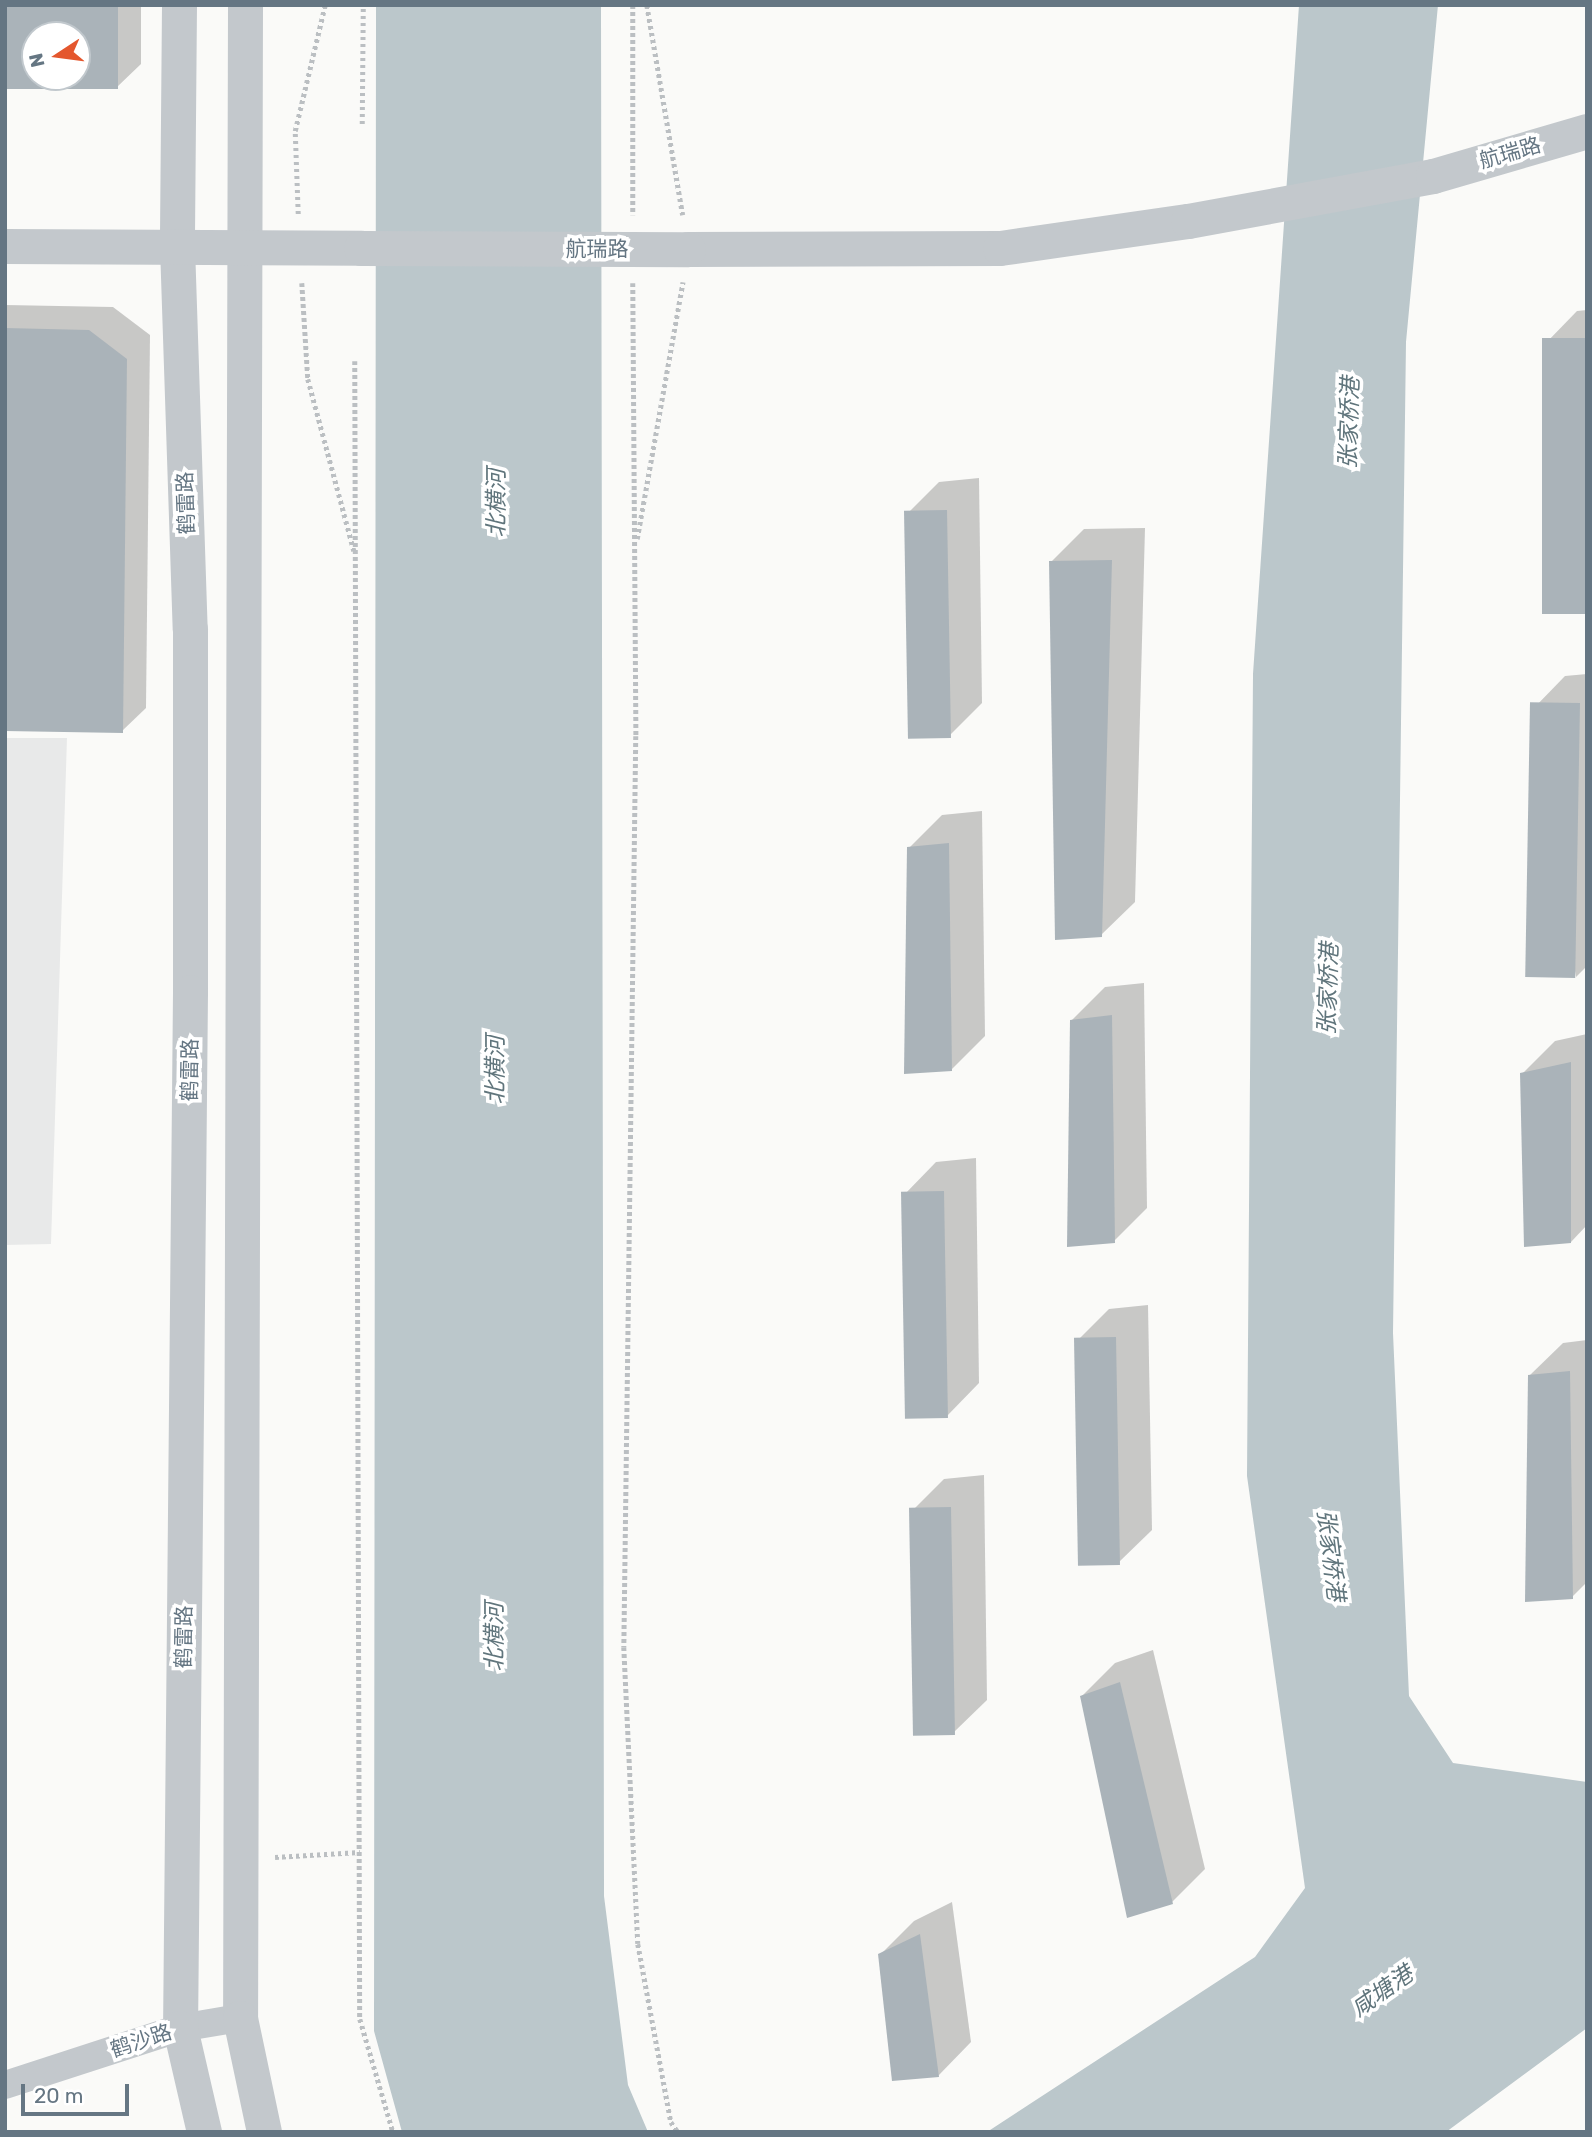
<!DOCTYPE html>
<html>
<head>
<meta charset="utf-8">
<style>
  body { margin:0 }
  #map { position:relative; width:1592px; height:2137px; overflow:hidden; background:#fafaf8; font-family:Rubik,"Noto Sans SC",sans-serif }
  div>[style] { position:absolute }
  .built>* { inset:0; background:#e8e9e9 }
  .water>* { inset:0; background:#bbc7cb }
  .shadow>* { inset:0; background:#0003 }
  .building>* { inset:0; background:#aab3b9; transform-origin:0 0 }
  .path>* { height:4.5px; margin-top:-2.25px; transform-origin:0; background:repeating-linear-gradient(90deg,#bbbfc2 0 3.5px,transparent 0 7px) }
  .minor>* { height:28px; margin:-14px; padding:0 14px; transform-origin:14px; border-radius:14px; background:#c3c8cc }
  .tertiary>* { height:35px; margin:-17.5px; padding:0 17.5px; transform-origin:17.5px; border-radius:17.5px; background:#c3c8cc }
  .tertiary-bridge>* { height:35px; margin:-17.5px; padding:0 17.5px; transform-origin:17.5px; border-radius:17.5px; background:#c3c8cc }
  span { translate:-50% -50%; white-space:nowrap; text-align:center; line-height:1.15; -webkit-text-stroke:7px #fff; paint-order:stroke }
  .street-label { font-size:21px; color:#657683 }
  .water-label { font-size:23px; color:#60757c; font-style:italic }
  .frame { position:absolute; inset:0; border:7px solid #657683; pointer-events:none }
  .north { position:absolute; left:21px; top:21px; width:70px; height:70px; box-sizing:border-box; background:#fff; border:2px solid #c1c8cd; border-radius:50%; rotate:257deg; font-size:19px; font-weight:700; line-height:28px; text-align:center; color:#657683 }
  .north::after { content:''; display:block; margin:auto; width:24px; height:32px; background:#e4572e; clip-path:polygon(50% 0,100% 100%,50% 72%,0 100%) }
  .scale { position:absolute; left:21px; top:2084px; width:108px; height:32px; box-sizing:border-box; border:4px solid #657683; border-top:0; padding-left:9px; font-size:21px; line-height:24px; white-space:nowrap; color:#657683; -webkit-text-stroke:5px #fff; paint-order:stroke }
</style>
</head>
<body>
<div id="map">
  <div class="built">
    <div style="clip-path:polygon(5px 738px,67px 738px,51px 1244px,5px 1245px)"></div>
  </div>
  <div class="water">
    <div style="clip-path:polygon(376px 5px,601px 5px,604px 1896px,628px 2085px,648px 2132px,402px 2132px,374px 2031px)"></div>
    <div style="clip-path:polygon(1299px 5px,1438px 5px,1406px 342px,1393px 1333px,1409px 1696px,1453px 1763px,1587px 1782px,1587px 2028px,1446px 2132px,987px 2132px,1255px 1957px,1305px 1888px,1247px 1476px,1253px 674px)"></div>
  </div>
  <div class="shadow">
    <div style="clip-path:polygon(evenodd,5px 5px,141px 5px,141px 64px,117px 87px,5px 87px,5px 5px,35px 35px,77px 35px,77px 77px,35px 77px,35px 35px)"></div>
    <div style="clip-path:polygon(5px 305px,113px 307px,150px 335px,146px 708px,122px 731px,5px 730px)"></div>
    <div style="clip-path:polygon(1587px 310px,1587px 612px,1544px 345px,1577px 311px)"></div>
    <div style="clip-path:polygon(979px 478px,982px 703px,949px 736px,906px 515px,939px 482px)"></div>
    <div style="clip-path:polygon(1145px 528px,1135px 902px,1101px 935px,1051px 562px,1084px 529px)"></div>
    <div style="clip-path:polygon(1587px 674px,1587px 966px,1576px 977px,1532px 710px,1565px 676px)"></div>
    <div style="clip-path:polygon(982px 811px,985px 1036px,952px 1069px,909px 848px,942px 815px)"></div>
    <div style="clip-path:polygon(1144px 983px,1147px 1208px,1114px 1241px,1072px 1020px,1105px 987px)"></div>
    <div style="clip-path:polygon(1587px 1034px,1587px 1225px,1571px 1242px,1522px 1074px,1555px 1041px)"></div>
    <div style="clip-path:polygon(976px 1158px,979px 1383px,946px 1417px,903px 1196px,936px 1162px)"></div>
    <div style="clip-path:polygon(1148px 1305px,1152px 1530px,1118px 1563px,1076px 1342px,1109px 1309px)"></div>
    <div style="clip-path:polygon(1587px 1340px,1587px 1582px,1572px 1597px,1529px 1376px,1563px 1343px)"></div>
    <div style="clip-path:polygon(984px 1475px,987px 1700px,953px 1733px,911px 1512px,944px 1479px)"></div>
    <div style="clip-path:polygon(1153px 1650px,1205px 1869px,1172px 1902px,1082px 1696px,1115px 1663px)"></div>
    <div style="clip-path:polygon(952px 1902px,971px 2042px,938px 2076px,880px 1955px,914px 1921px)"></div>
  </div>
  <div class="building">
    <div style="clip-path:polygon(evenodd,5px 5px,118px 5px,118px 89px,5px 89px,5px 5px,35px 35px,77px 35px,77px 77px,35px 77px,35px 35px)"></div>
    <div style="clip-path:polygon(5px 328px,89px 330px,127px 359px,123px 733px,5px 731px)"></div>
    <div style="left:1587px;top:338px;width:276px;height:45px;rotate:90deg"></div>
    <div style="left:947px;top:510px;width:228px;height:43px;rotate:89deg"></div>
    <div style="clip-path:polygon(1112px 560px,1102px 937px,1055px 940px,1049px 561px)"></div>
    <div style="left:1580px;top:703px;width:275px;height:50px;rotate:91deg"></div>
    <div style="clip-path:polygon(949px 843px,952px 1071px,904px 1074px,907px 847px)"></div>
    <div style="clip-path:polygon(1112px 1015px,1115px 1243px,1067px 1247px,1070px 1020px)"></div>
    <div style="clip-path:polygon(1571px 1062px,1571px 1243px,1524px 1247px,1520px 1073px)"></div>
    <div style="left:944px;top:1191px;width:227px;height:43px;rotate:89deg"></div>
    <div style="left:1116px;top:1337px;width:228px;height:42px;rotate:89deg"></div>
    <div style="clip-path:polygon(1570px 1371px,1573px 1599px,1525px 1602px,1528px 1375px)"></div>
    <div style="left:951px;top:1507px;width:228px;height:42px;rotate:89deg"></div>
    <div style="clip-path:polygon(1120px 1682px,1173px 1904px,1127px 1918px,1080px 1696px)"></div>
    <div style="clip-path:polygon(920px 1934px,939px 2077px,892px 2081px,878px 1954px)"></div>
  </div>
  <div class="path">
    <div style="left:633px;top:5px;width:210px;rotate:90deg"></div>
    <div style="left:647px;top:5px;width:213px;rotate:80.3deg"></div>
    <div style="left:362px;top:124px;width:119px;rotate:-89.5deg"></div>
    <div style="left:298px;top:214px;width:83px;rotate:-92.1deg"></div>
    <div style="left:295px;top:131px;width:130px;rotate:-76.6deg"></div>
    <div style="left:302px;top:283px;width:96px;rotate:86.4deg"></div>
    <div style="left:308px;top:379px;width:178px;rotate:75deg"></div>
    <div style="left:633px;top:283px;width:453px;rotate:89.6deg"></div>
    <div style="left:636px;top:736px;width:911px;rotate:90.75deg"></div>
    <div style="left:624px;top:1647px;width:297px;rotate:87.3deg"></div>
    <div style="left:638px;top:1944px;width:181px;rotate:79.5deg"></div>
    <div style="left:671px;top:2122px;width:12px;rotate:55deg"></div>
    <div style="left:355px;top:361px;width:1658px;rotate:89.83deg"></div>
    <div style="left:360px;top:2019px;width:118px;rotate:73.7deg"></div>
    <div style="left:637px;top:539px;width:261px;rotate:-79.9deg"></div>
    <div style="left:275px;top:1857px;width:85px;rotate:-3.4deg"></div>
  </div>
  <div class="minor">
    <div style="left:5px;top:2085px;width:184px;rotate:-18deg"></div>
    <div style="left:180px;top:2028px;width:61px;rotate:-9.5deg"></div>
  </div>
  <div class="tertiary">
    <div style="left:179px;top:5px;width:241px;rotate:90.5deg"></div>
    <div style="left:177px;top:246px;width:383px;rotate:88.1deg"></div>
    <div style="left:190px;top:629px;width:363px;rotate:90deg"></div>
    <div style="left:190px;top:992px;width:1036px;rotate:90.55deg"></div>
    <div style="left:180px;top:2028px;width:107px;rotate:77deg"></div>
    <div style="left:245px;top:5px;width:2013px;rotate:90.14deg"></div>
    <div style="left:240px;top:2018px;width:116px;rotate:78.1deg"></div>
    <div style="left:5px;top:246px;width:356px;rotate:0.3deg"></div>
    <div style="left:688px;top:249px;width:312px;rotate:-0.2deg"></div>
    <div style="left:1000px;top:248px;width:190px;rotate:-8.2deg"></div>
    <div style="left:1188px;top:221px;width:249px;rotate:-10.4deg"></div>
    <div style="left:1433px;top:176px;width:160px;rotate:-16.3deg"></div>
  </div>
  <div class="tertiary-bridge">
    <div style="left:361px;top:248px;width:327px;rotate:0.2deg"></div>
  </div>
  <div class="street-label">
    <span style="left:1510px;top:153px;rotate:-16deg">航瑞路</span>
    <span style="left:597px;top:249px">航瑞路</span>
    <span style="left:186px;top:503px;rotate:-92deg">鹤雷路</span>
    <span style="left:190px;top:1070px;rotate:-89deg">鹤雷路</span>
    <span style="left:184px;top:1637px;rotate:-89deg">鹤雷路</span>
    <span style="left:141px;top:2041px;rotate:-18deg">鹤沙路</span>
  </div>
  <div class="water-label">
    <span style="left:1349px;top:423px;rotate:-88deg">张家桥港</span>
    <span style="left:496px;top:503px;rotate:-90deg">北横河</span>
    <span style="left:1328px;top:989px;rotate:-88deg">张家桥港</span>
    <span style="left:495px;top:1070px;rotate:-90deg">北横河</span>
    <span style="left:1331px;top:1555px;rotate:83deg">张家桥港</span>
    <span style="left:494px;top:1637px;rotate:-90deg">北横河</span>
    <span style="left:1382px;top:1991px;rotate:-35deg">咸塘港</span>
  </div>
  <div class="frame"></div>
  <div class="north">N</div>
  <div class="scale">20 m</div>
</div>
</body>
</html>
